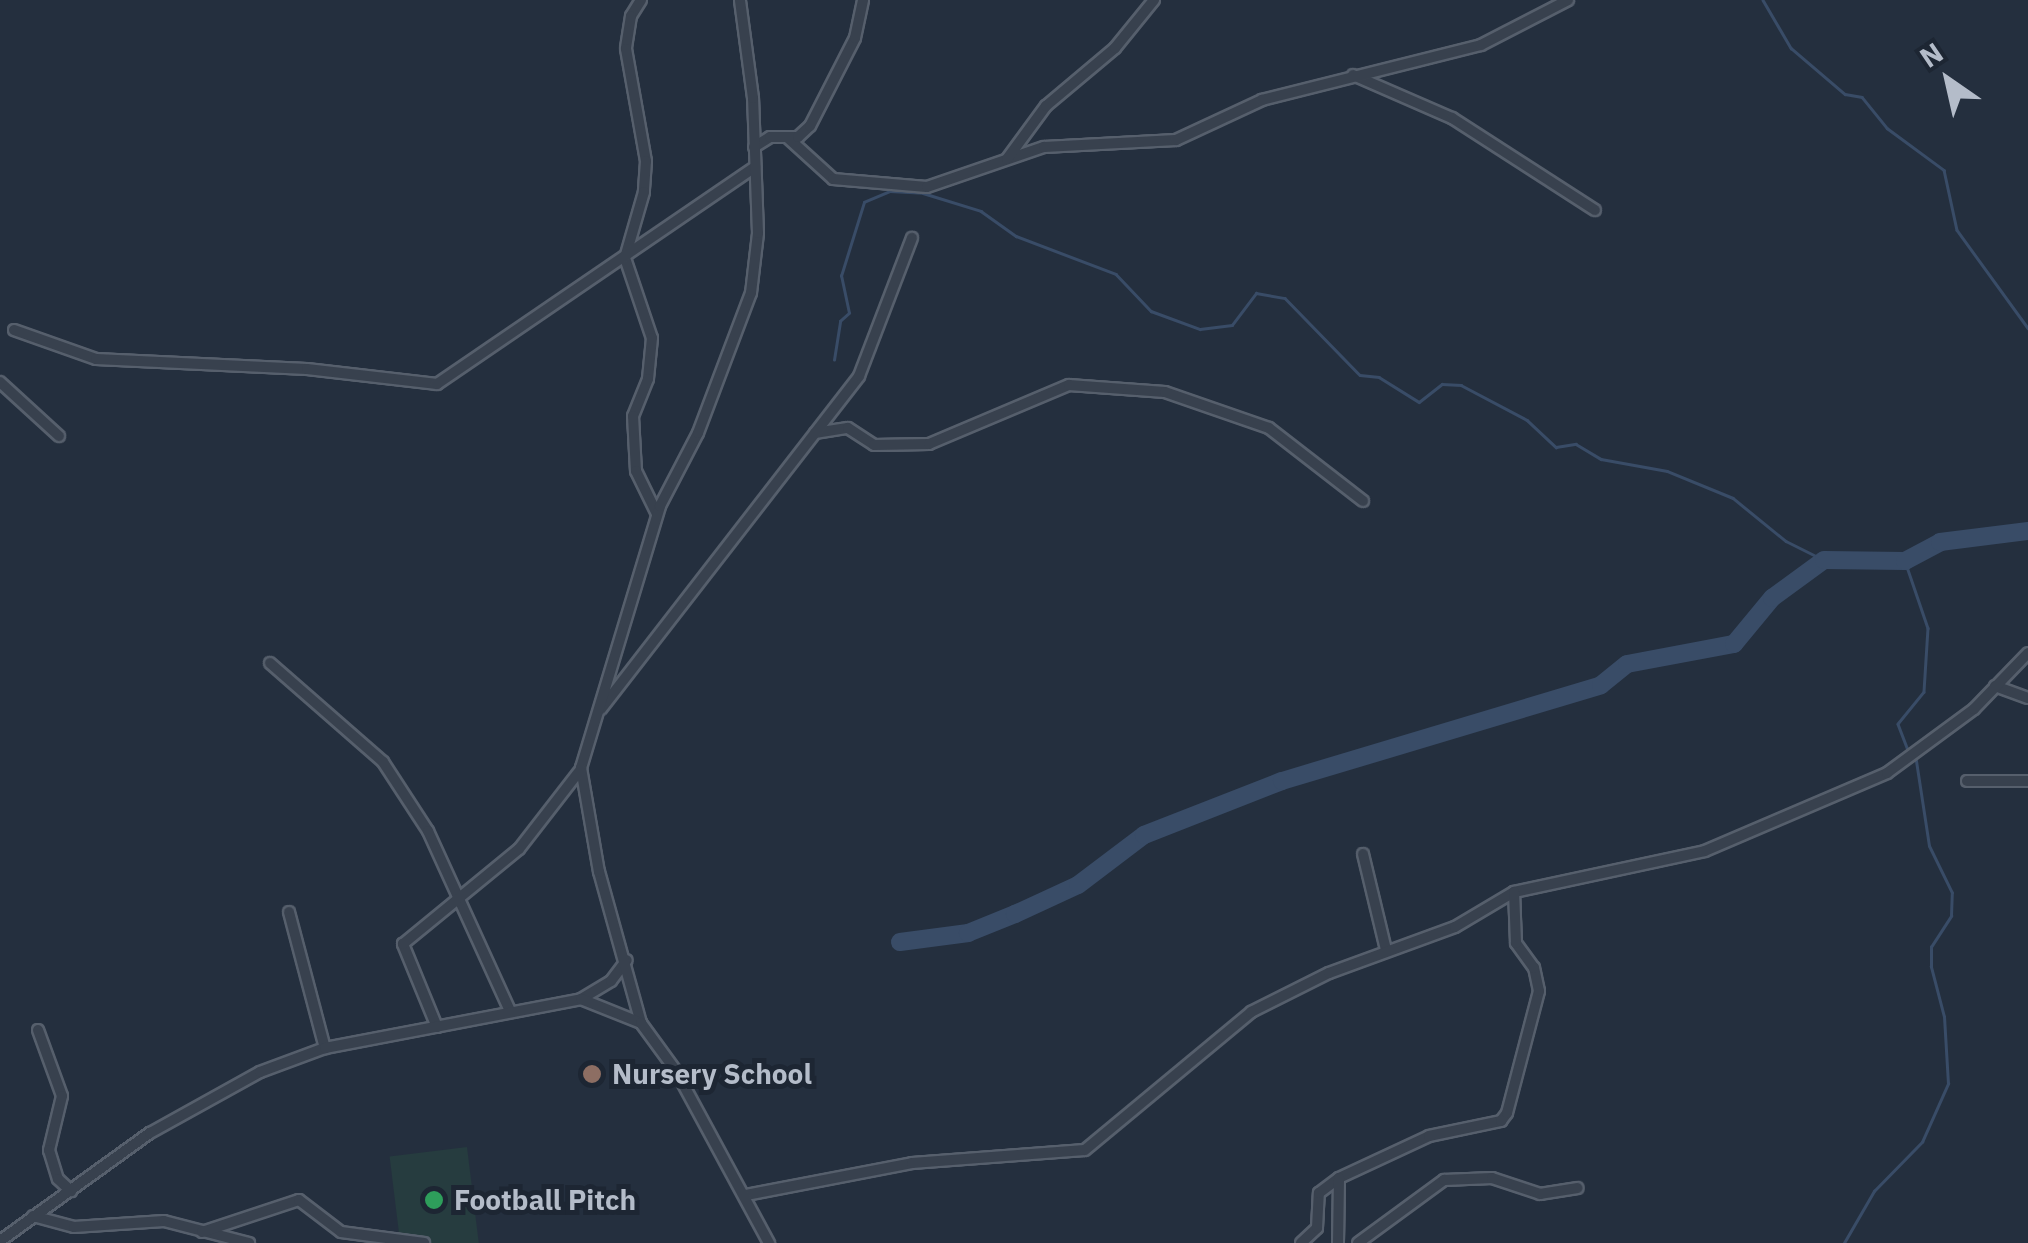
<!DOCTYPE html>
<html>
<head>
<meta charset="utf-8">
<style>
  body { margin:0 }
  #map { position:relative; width:2028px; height:1243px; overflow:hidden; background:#242f3e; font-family:"IBM Plex Sans",sans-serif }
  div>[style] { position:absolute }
  .green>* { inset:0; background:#263c3f; transform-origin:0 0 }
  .stream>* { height:2.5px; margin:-1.25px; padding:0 1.25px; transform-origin:1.25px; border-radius:1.25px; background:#394c67 }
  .river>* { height:18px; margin:-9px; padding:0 9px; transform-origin:9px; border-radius:9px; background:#394c67 }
  .roads { filter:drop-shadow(2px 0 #565f6c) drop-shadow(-2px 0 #565f6c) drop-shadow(0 2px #565f6c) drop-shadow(0 -2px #565f6c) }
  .minor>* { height:10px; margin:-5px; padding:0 5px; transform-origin:5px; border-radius:5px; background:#38414e }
  .dots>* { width:28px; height:28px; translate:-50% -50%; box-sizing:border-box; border:5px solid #1d2633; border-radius:50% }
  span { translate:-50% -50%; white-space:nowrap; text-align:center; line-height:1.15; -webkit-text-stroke:10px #1d2633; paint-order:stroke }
  .poi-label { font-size:28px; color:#b4bcc9; font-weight:700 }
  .left { translate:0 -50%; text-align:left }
  .north { position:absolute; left:1898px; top:30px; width:100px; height:100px; -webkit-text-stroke:8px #1d2633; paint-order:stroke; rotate:326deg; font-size:28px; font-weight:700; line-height:40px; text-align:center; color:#b4bcc9 }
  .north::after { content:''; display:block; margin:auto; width:35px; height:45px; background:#b4bcc9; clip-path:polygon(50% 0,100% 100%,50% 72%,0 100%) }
</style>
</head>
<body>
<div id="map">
  <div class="green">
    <div style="left:467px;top:1147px;width:97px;height:78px;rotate:83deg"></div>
  </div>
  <div class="stream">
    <div style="left:1763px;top:0;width:56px;rotate:59.7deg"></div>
    <div style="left:1791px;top:48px;width:71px;rotate:40.4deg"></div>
    <div style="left:1845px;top:94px;width:17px;rotate:10deg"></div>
    <div style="left:1862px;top:97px;width:40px;rotate:51deg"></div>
    <div style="left:1887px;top:128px;width:71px;rotate:36.4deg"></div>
    <div style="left:1944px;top:170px;width:61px;rotate:77.8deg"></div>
    <div style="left:1957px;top:230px;width:121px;rotate:54.1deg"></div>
    <div style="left:834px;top:360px;width:39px;rotate:-81deg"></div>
    <div style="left:840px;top:321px;width:12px;rotate:-42deg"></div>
    <div style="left:849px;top:313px;width:38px;rotate:-102deg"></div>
    <div style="left:841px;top:276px;width:77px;rotate:-72.7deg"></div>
    <div style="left:864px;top:202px;width:28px;rotate:-23deg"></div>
    <div style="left:890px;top:191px;width:33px;rotate:3deg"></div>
    <div style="left:923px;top:193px;width:61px;rotate:17.2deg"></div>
    <div style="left:981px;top:211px;width:43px;rotate:35.5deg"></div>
    <div style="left:1016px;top:236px;width:107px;rotate:20.8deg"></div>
    <div style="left:1116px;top:274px;width:51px;rotate:46.6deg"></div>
    <div style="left:1151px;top:311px;width:52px;rotate:20.2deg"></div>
    <div style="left:1200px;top:329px;width:32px;rotate:-7deg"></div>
    <div style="left:1232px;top:325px;width:40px;rotate:-53deg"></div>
    <div style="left:1256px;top:293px;width:29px;rotate:10deg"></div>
    <div style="left:1285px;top:298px;width:107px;rotate:45.8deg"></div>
    <div style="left:1360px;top:375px;width:19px;rotate:6deg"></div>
    <div style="left:1379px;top:377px;width:47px;rotate:32deg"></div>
    <div style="left:1419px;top:402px;width:29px;rotate:-38deg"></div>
    <div style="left:1442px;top:384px;width:19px;rotate:3deg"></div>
    <div style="left:1461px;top:385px;width:75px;rotate:27.9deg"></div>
    <div style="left:1527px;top:420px;width:40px;rotate:43deg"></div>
    <div style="left:1556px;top:447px;width:20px;rotate:-9deg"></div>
    <div style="left:1576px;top:444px;width:29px;rotate:31deg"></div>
    <div style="left:1601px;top:459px;width:67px;rotate:10.3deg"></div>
    <div style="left:1667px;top:471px;width:71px;rotate:22.2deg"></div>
    <div style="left:1733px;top:498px;width:68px;rotate:39.1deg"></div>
    <div style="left:1786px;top:541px;width:42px;rotate:26.6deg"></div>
    <div style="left:1905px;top:561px;width:71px;rotate:71.1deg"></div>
    <div style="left:1928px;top:628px;width:64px;rotate:93.6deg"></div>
    <div style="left:1924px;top:692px;width:41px;rotate:129.1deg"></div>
    <div style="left:1898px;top:724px;width:28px;rotate:69deg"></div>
    <div style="left:1844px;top:1243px;width:60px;rotate:-60deg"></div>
    <div style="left:1874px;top:1191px;width:69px;rotate:-45.6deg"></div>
    <div style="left:1922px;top:1142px;width:64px;rotate:-65.9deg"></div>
    <div style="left:1948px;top:1084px;width:67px;rotate:-93.4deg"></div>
    <div style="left:1944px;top:1017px;width:52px;rotate:-104.6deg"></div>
    <div style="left:1931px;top:967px;width:20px;rotate:-90deg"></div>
    <div style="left:1931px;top:947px;width:37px;rotate:-57deg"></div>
    <div style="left:1951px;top:916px;width:23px;rotate:-88deg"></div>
    <div style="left:1952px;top:893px;width:52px;rotate:-116.1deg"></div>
    <div style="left:1929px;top:846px;width:92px;rotate:-98.7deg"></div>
  </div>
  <div class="river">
    <div style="left:900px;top:942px;width:69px;rotate:-7.5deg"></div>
    <div style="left:968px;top:933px;width:51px;rotate:-22deg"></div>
    <div style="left:1015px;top:914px;width:69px;rotate:-24.7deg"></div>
    <div style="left:1078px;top:885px;width:83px;rotate:-37.1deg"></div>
    <div style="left:1144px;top:835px;width:148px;rotate:-21.4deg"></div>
    <div style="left:1282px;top:781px;width:333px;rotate:-16.7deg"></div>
    <div style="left:1601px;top:685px;width:33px;rotate:-39deg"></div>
    <div style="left:1627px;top:664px;width:109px;rotate:-10.6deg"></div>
    <div style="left:1734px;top:644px;width:60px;rotate:-50.4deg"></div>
    <div style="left:1772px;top:598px;width:64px;rotate:-36.2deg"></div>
    <div style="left:1824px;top:560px;width:81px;rotate:0.7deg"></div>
    <div style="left:1905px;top:561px;width:40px;rotate:-28deg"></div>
    <div style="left:1940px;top:542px;width:89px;rotate:-7.1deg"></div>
  </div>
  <div class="roads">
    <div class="minor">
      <div style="left:641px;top:0;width:19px;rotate:122deg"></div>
      <div style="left:631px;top:16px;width:33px;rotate:99deg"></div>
      <div style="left:626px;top:49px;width:114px;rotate:79.9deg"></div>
      <div style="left:646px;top:161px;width:31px;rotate:94deg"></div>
      <div style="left:644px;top:192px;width:69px;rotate:106.1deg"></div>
      <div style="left:625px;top:258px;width:84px;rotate:71.4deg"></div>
      <div style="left:652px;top:338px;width:41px;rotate:95.6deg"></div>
      <div style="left:648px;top:379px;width:40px;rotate:112deg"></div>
      <div style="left:633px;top:416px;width:55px;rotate:86.9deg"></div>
      <div style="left:636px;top:471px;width:48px;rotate:64deg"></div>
      <div style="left:1353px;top:75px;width:108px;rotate:23.5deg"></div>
      <div style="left:1452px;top:118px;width:170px;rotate:32.8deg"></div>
      <div style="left:788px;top:138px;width:61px;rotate:42.3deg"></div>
      <div style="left:833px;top:179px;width:94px;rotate:4.9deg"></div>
      <div style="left:927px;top:187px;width:124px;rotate:-18.9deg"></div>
      <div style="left:1044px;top:147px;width:132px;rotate:-3deg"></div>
      <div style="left:1176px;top:140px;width:95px;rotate:-24.9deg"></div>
      <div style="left:1262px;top:100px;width:226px;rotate:-14.1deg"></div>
      <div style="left:1481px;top:45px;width:98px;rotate:-27.3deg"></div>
      <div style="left:754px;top:147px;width:19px;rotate:-32deg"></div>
      <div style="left:770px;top:137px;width:28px"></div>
      <div style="left:798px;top:137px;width:16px;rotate:-43deg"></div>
      <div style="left:810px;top:126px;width:99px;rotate:-62.9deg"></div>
      <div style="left:855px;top:38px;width:39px;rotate:-78deg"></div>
      <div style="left:1007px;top:159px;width:66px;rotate:-53.7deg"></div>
      <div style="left:1046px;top:106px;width:90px;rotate:-40deg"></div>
      <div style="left:1115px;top:48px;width:62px;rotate:-50.9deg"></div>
      <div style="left:14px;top:330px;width:87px;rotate:19.5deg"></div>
      <div style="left:96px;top:359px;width:211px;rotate:2.7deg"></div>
      <div style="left:307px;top:369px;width:131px;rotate:6.6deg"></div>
      <div style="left:437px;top:384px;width:385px;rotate:-34.3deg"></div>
      <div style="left:0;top:382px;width:80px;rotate:42.5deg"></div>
      <div style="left:815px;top:433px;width:33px;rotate:-9deg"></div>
      <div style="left:848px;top:428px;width:31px;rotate:33deg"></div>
      <div style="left:874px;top:445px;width:55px;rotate:-1deg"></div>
      <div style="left:929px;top:444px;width:152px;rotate:-22.9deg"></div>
      <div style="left:1069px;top:385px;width:96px;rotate:4.2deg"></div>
      <div style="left:1165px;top:392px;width:110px;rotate:19.1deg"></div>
      <div style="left:1269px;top:428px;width:119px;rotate:37.8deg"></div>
      <div style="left:270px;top:663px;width:150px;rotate:41.2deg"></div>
      <div style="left:383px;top:762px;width:82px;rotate:56.9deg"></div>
      <div style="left:428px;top:831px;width:198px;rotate:65.5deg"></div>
      <div style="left:1995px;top:686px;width:35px;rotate:20deg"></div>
      <div style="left:601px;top:709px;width:421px;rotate:-52.2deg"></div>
      <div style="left:859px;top:376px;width:148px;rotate:-69deg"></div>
      <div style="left:1967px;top:781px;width:61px"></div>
      <div style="left:1363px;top:854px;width:99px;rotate:76.5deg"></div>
      <div style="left:289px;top:912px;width:141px;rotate:75.2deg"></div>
      <div style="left:581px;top:999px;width:35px;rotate:-31deg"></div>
      <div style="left:611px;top:981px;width:26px;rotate:-53deg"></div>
      <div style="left:641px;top:1023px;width:157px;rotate:-105.5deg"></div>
      <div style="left:599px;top:872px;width:106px;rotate:-99.8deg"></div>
      <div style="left:581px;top:768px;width:274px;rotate:-73.2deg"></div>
      <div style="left:660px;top:506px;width:82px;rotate:-62.5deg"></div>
      <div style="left:698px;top:433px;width:150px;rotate:-69.3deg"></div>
      <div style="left:751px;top:293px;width:60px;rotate:-83.3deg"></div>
      <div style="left:758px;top:233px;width:135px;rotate:-92.1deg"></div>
      <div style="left:753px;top:98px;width:99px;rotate:-97.6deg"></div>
      <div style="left:437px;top:1027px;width:90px;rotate:-112.3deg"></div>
      <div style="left:403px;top:944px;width:150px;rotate:-39.3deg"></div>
      <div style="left:519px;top:849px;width:101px;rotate:-52.2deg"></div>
      <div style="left:38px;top:1030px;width:70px;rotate:70deg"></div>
      <div style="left:62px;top:1096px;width:56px;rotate:103.5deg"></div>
      <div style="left:49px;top:1150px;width:30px;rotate:73deg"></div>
      <div style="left:58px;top:1179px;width:18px;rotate:43deg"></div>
      <div style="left:746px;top:1195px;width:169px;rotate:-10.9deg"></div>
      <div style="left:912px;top:1163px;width:173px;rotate:-4.3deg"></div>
      <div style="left:1085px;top:1150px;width:216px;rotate:-39.7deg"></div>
      <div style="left:1251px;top:1012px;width:87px;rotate:-26.6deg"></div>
      <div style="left:1329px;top:973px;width:134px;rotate:-20.1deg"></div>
      <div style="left:1455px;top:927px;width:69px;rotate:-30.7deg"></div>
      <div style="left:1514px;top:892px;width:195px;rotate:-12.1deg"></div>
      <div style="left:1705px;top:851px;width:198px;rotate:-23.2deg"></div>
      <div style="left:1887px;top:773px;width:108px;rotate:-36.3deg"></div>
      <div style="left:1974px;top:709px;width:78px;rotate:-46deg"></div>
      <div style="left:33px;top:1216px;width:42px;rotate:15deg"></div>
      <div style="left:74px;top:1227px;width:90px;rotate:-3.8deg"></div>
      <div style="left:164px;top:1221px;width:88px;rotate:14.5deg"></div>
      <div style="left:202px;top:1232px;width:102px;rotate:-18.3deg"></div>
      <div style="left:299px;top:1200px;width:53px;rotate:37.3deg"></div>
      <div style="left:341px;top:1232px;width:84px;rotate:7.5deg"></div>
      <div style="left:0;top:1241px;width:185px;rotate:-35.8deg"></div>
      <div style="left:150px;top:1133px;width:126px;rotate:-29deg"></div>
      <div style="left:260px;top:1072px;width:69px;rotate:-20.3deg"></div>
      <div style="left:325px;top:1048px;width:261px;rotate:-10.8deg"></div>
      <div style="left:581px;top:999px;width:65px;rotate:21.8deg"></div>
      <div style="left:641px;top:1023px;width:59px;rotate:53.9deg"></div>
      <div style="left:676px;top:1071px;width:196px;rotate:61.6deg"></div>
      <div style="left:1301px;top:1243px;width:22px;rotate:-43deg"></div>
      <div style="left:1317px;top:1228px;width:35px;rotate:-87deg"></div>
      <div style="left:1319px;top:1193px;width:25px;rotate:-37deg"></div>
      <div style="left:1339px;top:1178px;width:99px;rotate:-25deg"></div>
      <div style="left:1429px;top:1136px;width:74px;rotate:-11.8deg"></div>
      <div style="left:1501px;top:1121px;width:10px;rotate:-53deg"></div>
      <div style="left:1507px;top:1113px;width:126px;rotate:-75.3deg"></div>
      <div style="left:1539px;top:991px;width:24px;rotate:-102deg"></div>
      <div style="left:1534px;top:968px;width:31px;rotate:-126deg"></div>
      <div style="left:1516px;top:943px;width:51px;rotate:-92.2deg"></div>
      <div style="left:1338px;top:1243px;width:65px;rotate:-89.1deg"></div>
      <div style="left:1358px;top:1243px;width:107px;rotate:-36.2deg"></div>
      <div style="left:1444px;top:1180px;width:48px;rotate:-2.4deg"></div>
      <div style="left:1492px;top:1178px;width:51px;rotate:18.4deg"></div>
      <div style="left:1540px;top:1194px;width:38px;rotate:-9deg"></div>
    </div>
  </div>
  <div class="dots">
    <div style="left:592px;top:1074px;background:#8d6e63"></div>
    <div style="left:434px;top:1200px;background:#2e9e5b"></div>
  </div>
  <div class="poi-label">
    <span class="left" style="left:612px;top:1074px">Nursery School</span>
    <span class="left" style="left:454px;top:1200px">Football Pitch</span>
  </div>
  <div class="north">N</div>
</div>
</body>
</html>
